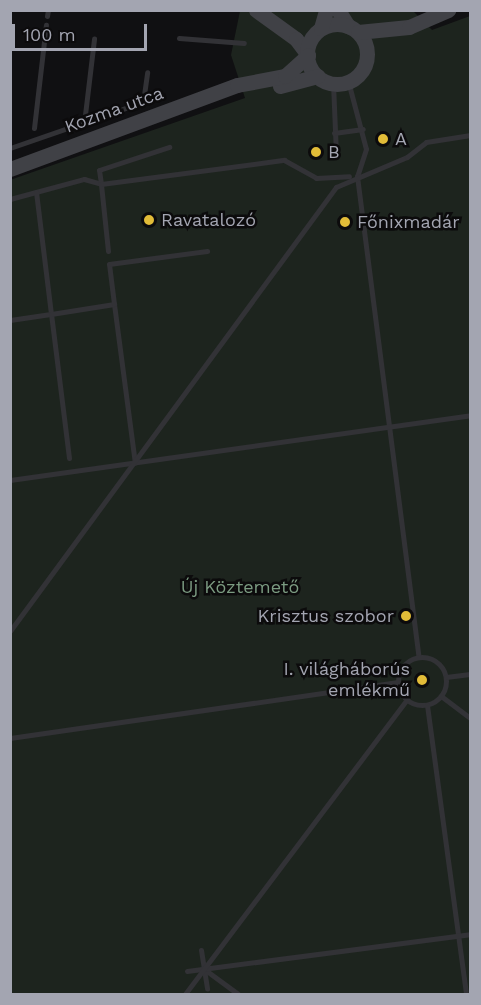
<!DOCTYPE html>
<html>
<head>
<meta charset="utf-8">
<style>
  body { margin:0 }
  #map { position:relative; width:481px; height:1005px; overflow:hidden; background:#101012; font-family:"Work Sans",sans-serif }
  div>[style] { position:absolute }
  .green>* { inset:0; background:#1d241e }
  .lane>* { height:5px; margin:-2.5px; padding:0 2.5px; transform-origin:2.5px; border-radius:2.5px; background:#323236 }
  .lane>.ring { margin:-2.5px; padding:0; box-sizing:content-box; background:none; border:5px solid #323236; border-radius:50% }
  .secondary>* { height:15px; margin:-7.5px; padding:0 7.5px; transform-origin:7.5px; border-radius:7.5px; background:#404146 }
  .secondary>.ring { margin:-7.5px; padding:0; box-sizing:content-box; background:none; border:15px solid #404146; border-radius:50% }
  .dots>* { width:16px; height:16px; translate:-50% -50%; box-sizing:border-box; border:3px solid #0c0b0c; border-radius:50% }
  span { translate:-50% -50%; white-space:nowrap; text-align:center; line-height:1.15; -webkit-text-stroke:5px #0c0b0c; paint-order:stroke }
  .street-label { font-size:18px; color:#a3a5b1 }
  .poi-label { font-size:18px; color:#a3a5b1 }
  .left { translate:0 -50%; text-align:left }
  .right { translate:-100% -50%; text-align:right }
  .park-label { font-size:18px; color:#7b9b81 }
  .frame { position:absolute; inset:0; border:12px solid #a3a5b1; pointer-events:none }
  .scale { position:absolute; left:12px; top:24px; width:135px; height:27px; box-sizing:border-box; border:3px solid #a3a5b1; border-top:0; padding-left:8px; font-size:18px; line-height:21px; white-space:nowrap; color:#a3a5b1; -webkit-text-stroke:4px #0c0b0c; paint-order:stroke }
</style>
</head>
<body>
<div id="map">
  <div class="green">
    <div style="clip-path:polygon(240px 11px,413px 11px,432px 30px,470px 16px,470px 994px,11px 994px,10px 180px,245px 98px,231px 55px)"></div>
  </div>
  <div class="lane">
    <div style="left:47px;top:16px;width:6px;rotate:-81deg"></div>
    <div style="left:179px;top:38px;width:65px;rotate:4.4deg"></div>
    <div style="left:348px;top:81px;width:70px;rotate:75.2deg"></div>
    <div style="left:366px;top:149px;width:28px;rotate:108deg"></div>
    <div style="left:357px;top:176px;width:485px;rotate:82.7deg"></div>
    <div style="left:333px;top:83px;width:71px;rotate:87.6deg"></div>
    <div style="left:84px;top:123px;width:85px;rotate:-83.2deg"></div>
    <div style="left:34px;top:128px;width:104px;rotate:-83.4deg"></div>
    <div style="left:334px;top:133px;width:29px;rotate:-8deg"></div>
    <div style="left:10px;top:148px;width:141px;rotate:-19.1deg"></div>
    <div style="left:143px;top:102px;width:30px;rotate:-82deg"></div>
    <div style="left:10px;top:199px;width:77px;rotate:-15.1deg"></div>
    <div style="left:84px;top:179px;width:18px;rotate:16deg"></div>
    <div style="left:101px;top:184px;width:14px;rotate:-98deg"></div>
    <div style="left:99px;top:170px;width:74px;rotate:-18.2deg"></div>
    <div style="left:108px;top:251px;width:67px;rotate:-96deg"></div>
    <div style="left:101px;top:184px;width:185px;rotate:-7.5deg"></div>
    <div style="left:284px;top:160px;width:37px;rotate:29deg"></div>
    <div style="left:316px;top:178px;width:33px;rotate:-3deg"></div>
    <div style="left:114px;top:304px;width:160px;rotate:82.5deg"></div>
    <div style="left:10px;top:320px;width:41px;rotate:-8.3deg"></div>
    <div style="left:51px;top:314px;width:123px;rotate:-97deg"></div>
    <div style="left:69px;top:458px;width:145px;rotate:-97.1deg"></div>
    <div style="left:51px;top:314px;width:64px;rotate:-9deg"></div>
    <div style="left:114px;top:304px;width:40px;rotate:-97.1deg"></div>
    <div style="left:109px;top:264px;width:99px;rotate:-7.6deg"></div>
    <div style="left:10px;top:480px;width:465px;rotate:-8deg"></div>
    <div style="left:10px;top:631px;width:551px;rotate:-53.71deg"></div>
    <div style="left:336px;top:187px;width:77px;rotate:-22.9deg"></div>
    <div style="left:407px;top:157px;width:24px;rotate:-38deg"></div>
    <div style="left:426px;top:142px;width:45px;rotate:-9deg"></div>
    <div class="ring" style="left:398px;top:657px;width:43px;height:43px"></div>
    <div style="left:446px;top:677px;width:24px;rotate:-7deg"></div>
    <div style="left:441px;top:696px;width:36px;rotate:37deg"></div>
    <div style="left:427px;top:705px;width:292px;rotate:82.3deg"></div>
    <div style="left:10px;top:738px;width:392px;rotate:-8.2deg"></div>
    <div style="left:201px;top:950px;width:39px;rotate:81deg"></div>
    <div style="left:204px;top:969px;width:42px;rotate:36.3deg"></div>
    <div style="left:187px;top:971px;width:285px;rotate:-7.4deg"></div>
    <div style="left:185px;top:994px;width:369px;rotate:-53deg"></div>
  </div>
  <div class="secondary">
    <div style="left:256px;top:10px;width:49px;rotate:35.9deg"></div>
    <div style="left:296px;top:39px;width:20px;rotate:53deg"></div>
    <div style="left:338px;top:10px;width:19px;rotate:58deg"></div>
    <div class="ring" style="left:307px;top:24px;width:45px;height:45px"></div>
    <div style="left:321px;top:28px;width:19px;rotate:-74deg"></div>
    <div style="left:358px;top:32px;width:51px;rotate:-5.6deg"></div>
    <div style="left:409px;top:27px;width:43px;rotate:-23.6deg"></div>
    <div style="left:280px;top:86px;width:39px;rotate:-15deg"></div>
    <div style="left:10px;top:169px;width:242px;rotate:-20.3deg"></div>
    <div style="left:237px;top:85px;width:49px;rotate:-10.6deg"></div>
    <div style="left:285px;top:76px;width:31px;rotate:-42deg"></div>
  </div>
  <div class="dots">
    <div style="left:383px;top:139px;background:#e2bc38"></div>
    <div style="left:316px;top:152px;background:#e2bc38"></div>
    <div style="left:149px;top:220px;background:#e2bc38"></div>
    <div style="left:345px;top:222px;background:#e2bc38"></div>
    <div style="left:406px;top:616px;background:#e2bc38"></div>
    <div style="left:422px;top:680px;background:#e2bc38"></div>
  </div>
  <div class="street-label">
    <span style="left:114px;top:110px;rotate:-20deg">Kozma utca</span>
  </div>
  <div class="poi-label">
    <span class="left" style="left:395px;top:139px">A</span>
    <span class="left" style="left:328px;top:152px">B</span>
    <span class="left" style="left:161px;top:220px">Ravatalozó</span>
    <span class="left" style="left:357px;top:222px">Főnixmadár</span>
    <span class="right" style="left:394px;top:616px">Krisztus szobor</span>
    <span class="right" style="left:410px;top:680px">I. világháborús<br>emlékmű</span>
  </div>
  <div class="park-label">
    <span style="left:240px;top:587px">Új Köztemető</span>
  </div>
  <div class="frame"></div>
  <div class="scale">100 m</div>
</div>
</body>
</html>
